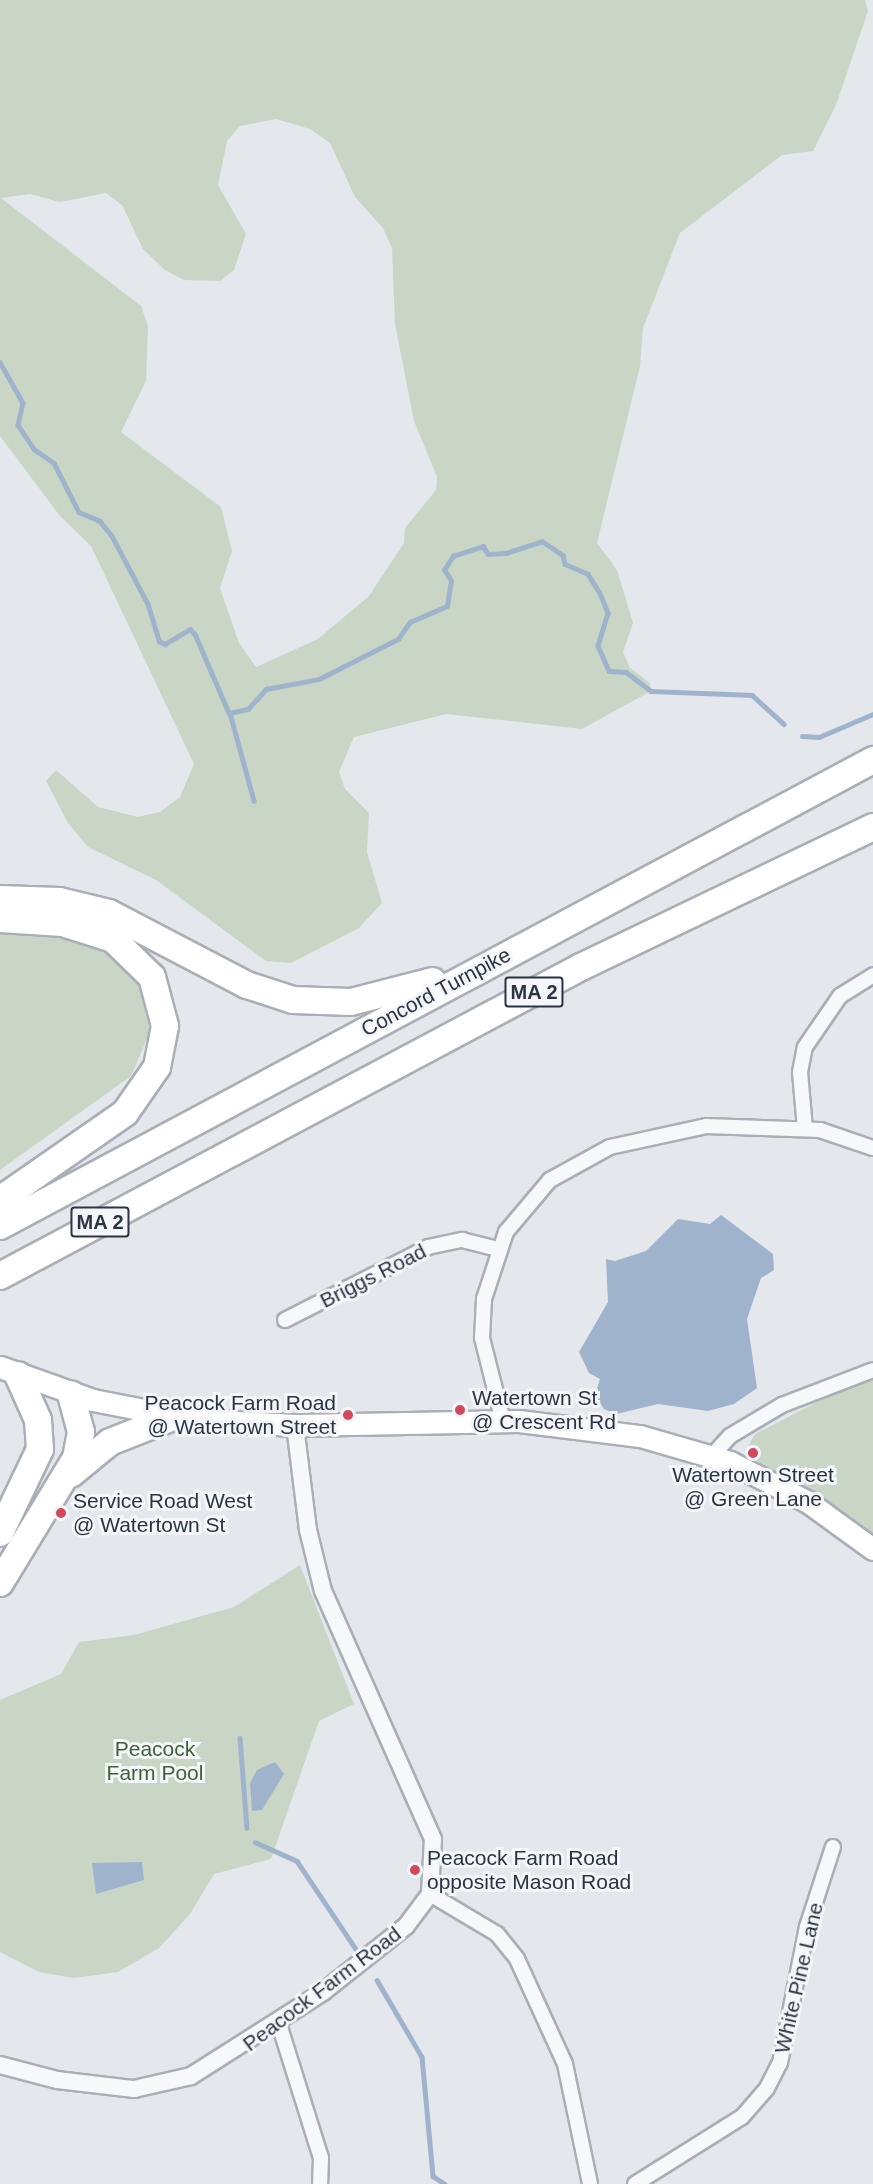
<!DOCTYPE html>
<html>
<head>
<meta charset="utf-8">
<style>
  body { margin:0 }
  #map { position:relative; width:873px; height:2184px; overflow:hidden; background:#e4e7ec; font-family:Helvetica,sans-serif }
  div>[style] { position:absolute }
  .green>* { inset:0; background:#c9d6c5 }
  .water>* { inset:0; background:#9fb4cc }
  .stream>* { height:4.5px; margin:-2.25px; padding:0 2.25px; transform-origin:2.25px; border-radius:2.25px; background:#9fb4cc }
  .roads { filter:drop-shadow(2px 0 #a9aeb7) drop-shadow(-2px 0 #a9aeb7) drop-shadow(0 2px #a9aeb7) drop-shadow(0 -2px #a9aeb7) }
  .minor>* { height:14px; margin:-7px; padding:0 7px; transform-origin:7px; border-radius:7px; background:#f7f8fa }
  .tertiary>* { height:16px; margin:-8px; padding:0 8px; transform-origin:8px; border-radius:8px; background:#f7f8fa }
  .primary>* { height:21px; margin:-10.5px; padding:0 10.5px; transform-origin:10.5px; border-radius:10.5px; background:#fff }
  .motorway>* { height:26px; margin:-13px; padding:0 13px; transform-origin:13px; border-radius:13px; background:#fff }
  .dots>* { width:16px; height:16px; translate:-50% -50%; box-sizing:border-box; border:3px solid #f4f6f9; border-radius:50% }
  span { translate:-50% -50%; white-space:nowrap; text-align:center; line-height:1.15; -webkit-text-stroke:6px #f4f6f9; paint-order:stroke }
  .shield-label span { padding:2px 4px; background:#f4f6f9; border:2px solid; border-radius:4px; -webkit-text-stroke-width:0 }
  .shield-label { font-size:20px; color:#2b3445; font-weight:700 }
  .street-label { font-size:21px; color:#2b3445 }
  .poi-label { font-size:21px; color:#2b3445 }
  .left { translate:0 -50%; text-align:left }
  .right { translate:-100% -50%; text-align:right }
  .park-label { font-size:21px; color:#3f6138 }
</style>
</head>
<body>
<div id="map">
  <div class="green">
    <div style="clip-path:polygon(evenodd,0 0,865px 0,868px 11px,836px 105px,813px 151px,782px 155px,680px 233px,643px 328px,640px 366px,597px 543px,617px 570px,633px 623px,623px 652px,630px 668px,650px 683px,651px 691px,582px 729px,446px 714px,354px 737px,339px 772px,345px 789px,369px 813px,367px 852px,382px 903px,359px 928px,291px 963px,266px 961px,156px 880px,88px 847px,68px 823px,46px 781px,56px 770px,98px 807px,138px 817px,160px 812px,180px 797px,194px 764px,91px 546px,60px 516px,0 436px,0 0,276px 119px,310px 129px,330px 143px,355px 197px,383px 228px,392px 248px,395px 324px,414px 421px,437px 477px,436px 490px,405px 528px,404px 543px,369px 596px,318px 639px,256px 667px,239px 643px,220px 588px,232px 551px,221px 507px,121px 432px,146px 381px,148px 326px,141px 306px,1px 198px,30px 194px,60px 202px,106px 193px,122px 205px,143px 249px,165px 270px,184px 280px,220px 281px,234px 270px,246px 234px,218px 185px,227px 141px,240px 126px,276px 119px)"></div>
    <div style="clip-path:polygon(0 929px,42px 930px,93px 942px,120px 958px,139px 983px,150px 1032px,131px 1076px,0 1170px)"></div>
    <div style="clip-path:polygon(873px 1373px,873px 1536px,830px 1503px,756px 1460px,749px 1445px,755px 1434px)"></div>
    <div style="clip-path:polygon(300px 1565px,354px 1704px,319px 1721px,271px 1859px,214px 1874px,190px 1914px,159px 1948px,118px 1972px,74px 1978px,39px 1972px,0 1952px,0 1700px,61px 1674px,79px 1642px,134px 1635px,234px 1607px)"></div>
  </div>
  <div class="water">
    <div style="clip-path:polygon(721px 1215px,773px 1254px,774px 1270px,761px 1278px,747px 1319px,757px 1388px,734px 1404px,708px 1411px,658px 1404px,616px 1414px,604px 1409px,595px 1395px,600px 1379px,589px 1373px,579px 1352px,608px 1302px,606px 1259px,615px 1261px,646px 1251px,678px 1219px,710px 1224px)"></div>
    <div style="clip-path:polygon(275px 1762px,284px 1774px,262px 1810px,252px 1811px,250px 1783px,257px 1770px)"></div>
    <div style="clip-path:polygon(142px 1862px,144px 1880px,96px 1894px,92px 1863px)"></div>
  </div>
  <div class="stream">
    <div style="left:0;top:362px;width:47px;rotate:60.7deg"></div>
    <div style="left:23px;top:403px;width:23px;rotate:103deg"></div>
    <div style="left:18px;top:425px;width:29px;rotate:56deg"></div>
    <div style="left:34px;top:449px;width:24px;rotate:35deg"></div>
    <div style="left:54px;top:463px;width:55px;rotate:63deg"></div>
    <div style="left:79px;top:512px;width:23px;rotate:23deg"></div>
    <div style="left:100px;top:521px;width:19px;rotate:51deg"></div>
    <div style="left:112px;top:536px;width:77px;rotate:62.1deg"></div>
    <div style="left:148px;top:604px;width:39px;rotate:73deg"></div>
    <div style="left:159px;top:641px;width:7px;rotate:27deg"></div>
    <div style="left:165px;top:644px;width:29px;rotate:-31deg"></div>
    <div style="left:190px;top:629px;width:7px;rotate:45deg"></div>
    <div style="left:195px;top:634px;width:86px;rotate:66.7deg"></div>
    <div style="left:229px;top:713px;width:19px;rotate:-12deg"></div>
    <div style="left:248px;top:709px;width:27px;rotate:-48deg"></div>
    <div style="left:266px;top:689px;width:54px;rotate:-10.7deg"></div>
    <div style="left:319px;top:679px;width:89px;rotate:-26.9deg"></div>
    <div style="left:398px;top:639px;width:21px;rotate:-55deg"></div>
    <div style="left:410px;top:622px;width:40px;rotate:-23.4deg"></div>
    <div style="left:447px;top:606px;width:25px;rotate:-81deg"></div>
    <div style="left:451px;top:581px;width:13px;rotate:-122deg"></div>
    <div style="left:444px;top:570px;width:17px;rotate:-57deg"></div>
    <div style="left:453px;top:556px;width:32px;rotate:-18deg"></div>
    <div style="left:483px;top:546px;width:9px;rotate:58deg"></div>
    <div style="left:488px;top:554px;width:18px;rotate:-3deg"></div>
    <div style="left:506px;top:553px;width:38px;rotate:-18deg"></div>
    <div style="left:542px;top:541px;width:25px;rotate:34deg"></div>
    <div style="left:563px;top:555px;width:9px;rotate:77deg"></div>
    <div style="left:565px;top:564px;width:25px;rotate:23deg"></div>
    <div style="left:588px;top:574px;width:22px;rotate:58deg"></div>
    <div style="left:600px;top:593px;width:22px;rotate:68deg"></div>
    <div style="left:608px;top:613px;width:34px;rotate:107deg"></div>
    <div style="left:598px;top:646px;width:27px;rotate:66deg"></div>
    <div style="left:609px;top:671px;width:17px;rotate:3deg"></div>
    <div style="left:626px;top:672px;width:31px;rotate:37deg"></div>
    <div style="left:651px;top:691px;width:101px;rotate:2.3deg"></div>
    <div style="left:752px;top:695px;width:43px;rotate:42.2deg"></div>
    <div style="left:230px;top:713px;width:91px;rotate:74.7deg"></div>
    <div style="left:802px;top:736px;width:17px;rotate:3deg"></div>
    <div style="left:819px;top:737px;width:59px;rotate:-23.1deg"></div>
    <div style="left:240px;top:1738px;width:90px;rotate:85.6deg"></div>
    <div style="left:255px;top:1842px;width:46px;rotate:24.3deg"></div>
    <div style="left:297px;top:1861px;width:106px;rotate:56.2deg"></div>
    <div style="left:377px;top:1980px;width:89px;rotate:59.7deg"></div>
    <div style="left:422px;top:2057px;width:120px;rotate:84.7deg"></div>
    <div style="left:433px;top:2176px;width:14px;rotate:34deg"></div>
  </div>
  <div class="roads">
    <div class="minor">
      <div style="left:805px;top:1129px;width:57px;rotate:-95deg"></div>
      <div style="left:800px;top:1072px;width:25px;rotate:-79deg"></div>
      <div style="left:805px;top:1047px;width:62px;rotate:-55.5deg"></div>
      <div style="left:840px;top:996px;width:39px;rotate:-32deg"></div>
      <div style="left:285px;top:1320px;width:161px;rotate:-27deg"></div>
      <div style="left:428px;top:1247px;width:35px;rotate:-12deg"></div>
      <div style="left:462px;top:1240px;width:38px;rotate:14deg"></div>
      <div style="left:503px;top:1421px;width:86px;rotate:-104.2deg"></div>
      <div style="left:482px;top:1338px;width:39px;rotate:-87deg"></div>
      <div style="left:484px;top:1299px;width:71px;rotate:-71.8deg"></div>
      <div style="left:506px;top:1232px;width:68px;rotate:-49.8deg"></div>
      <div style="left:550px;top:1180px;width:68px;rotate:-28.8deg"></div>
      <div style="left:610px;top:1147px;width:98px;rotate:-12.3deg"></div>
      <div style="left:706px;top:1126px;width:114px;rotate:2deg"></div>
      <div style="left:820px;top:1130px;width:56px;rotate:18.8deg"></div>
      <div style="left:711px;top:1457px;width:28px;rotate:-48deg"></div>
      <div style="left:730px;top:1436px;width:61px;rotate:-30.8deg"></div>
      <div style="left:782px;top:1405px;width:97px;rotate:-21deg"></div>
      <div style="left:430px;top:1894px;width:78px;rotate:30.8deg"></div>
      <div style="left:497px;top:1934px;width:32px;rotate:51deg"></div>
      <div style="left:517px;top:1959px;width:115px;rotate:65.4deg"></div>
      <div style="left:565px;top:2064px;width:123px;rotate:78.2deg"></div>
      <div style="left:279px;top:2024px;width:140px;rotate:72.6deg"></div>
      <div style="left:321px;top:2158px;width:26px;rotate:92deg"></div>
      <div style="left:635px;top:2184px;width:126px;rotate:-32.1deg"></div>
      <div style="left:742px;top:2117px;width:38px;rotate:-49deg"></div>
      <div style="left:767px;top:2088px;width:28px;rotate:-63deg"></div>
      <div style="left:780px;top:2063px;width:139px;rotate:-78.8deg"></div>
      <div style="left:807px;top:1927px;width:84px;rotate:-72deg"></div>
    </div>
    <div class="tertiary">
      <div style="left:0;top:2065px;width:59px;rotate:14.7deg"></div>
      <div style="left:57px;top:2080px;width:78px;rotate:6.7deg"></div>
      <div style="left:134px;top:2089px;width:58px;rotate:-12.8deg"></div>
      <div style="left:191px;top:2076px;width:156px;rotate:-32.5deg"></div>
      <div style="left:323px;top:1992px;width:106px;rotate:-38.5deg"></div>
      <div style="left:406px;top:1926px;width:40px;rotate:-53deg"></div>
      <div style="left:430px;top:1894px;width:55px;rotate:-86.9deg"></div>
      <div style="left:433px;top:1839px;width:271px;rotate:-113.9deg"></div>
      <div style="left:323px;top:1591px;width:63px;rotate:-103.8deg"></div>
      <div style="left:308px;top:1530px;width:106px;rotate:-97.1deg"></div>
    </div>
    <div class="primary">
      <div style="left:0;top:1367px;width:99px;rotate:19.5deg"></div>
      <div style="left:93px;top:1400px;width:104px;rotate:11.1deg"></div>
      <div style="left:195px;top:1420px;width:100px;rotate:2.9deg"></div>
      <div style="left:295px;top:1425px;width:224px;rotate:-1deg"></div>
      <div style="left:519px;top:1421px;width:122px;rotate:7.1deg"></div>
      <div style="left:640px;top:1436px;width:94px;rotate:16.1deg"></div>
      <div style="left:730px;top:1462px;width:88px;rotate:27.1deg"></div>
      <div style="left:808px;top:1502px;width:80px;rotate:35.9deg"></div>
    </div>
    <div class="motorway">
      <div style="left:0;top:899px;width:59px;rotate:1.9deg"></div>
      <div style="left:59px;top:901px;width:51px;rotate:13.5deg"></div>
      <div style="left:109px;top:913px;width:156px;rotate:27.6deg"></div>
      <div style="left:247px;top:985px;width:48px;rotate:18.1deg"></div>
      <div style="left:293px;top:1000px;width:58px;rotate:2deg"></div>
      <div style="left:351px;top:1002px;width:84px;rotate:-14.5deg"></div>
      <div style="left:0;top:919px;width:63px;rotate:3.6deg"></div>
      <div style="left:63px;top:923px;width:52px;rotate:17.7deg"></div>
      <div style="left:113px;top:939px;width:54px;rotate:44.3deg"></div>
      <div style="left:152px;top:977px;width:51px;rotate:75.1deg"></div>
      <div style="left:165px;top:1026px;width:42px;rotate:101deg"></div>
      <div style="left:157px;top:1067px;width:56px;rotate:124.8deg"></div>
      <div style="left:125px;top:1113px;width:152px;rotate:145.2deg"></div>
      <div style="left:0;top:1226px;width:990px;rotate:-28.09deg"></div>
      <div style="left:0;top:1276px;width:658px;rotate:-28.01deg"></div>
      <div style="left:581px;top:967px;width:324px;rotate:-25.6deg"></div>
      <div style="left:71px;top:1474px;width:50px;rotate:-39.4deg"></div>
      <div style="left:110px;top:1442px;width:68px;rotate:-21.6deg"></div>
      <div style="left:0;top:1533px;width:93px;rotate:-64.5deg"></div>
      <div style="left:40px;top:1449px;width:29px;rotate:-94deg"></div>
      <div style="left:38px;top:1420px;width:49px;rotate:-114deg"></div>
      <div style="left:0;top:1583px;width:146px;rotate:-58.7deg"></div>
      <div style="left:76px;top:1458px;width:26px;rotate:-79deg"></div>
      <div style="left:81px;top:1432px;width:39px;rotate:-105deg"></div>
    </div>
  </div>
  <div class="dots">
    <div style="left:460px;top:1410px;background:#d1495b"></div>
    <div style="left:348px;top:1415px;background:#d1495b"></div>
    <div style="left:753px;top:1453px;background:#d1495b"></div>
    <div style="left:61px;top:1513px;background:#d1495b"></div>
    <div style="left:415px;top:1870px;background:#d1495b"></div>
  </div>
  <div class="shield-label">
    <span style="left:534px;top:992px">MA 2</span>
    <span style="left:100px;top:1222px">MA 2</span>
  </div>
  <div class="street-label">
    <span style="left:436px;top:992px;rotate:-28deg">Concord Turnpike</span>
    <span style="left:373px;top:1276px;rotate:-27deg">Briggs Road</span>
    <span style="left:799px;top:1978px;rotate:-77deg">White Pine Lane</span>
    <span style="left:322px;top:1989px;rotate:-37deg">Peacock Farm Road</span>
  </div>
  <div class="poi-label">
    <span class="left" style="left:472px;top:1410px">Watertown St<br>@ Crescent Rd</span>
    <span class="right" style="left:336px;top:1415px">Peacock Farm Road<br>@ Watertown Street</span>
    <span style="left:753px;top:1487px">Watertown Street<br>@ Green Lane</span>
    <span class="left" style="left:73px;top:1513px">Service Road West<br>@ Watertown St</span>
    <span class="left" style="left:427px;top:1870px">Peacock Farm Road<br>opposite Mason Road</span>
  </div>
  <div class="park-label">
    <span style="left:155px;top:1761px">Peacock<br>Farm Pool</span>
  </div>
</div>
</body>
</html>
